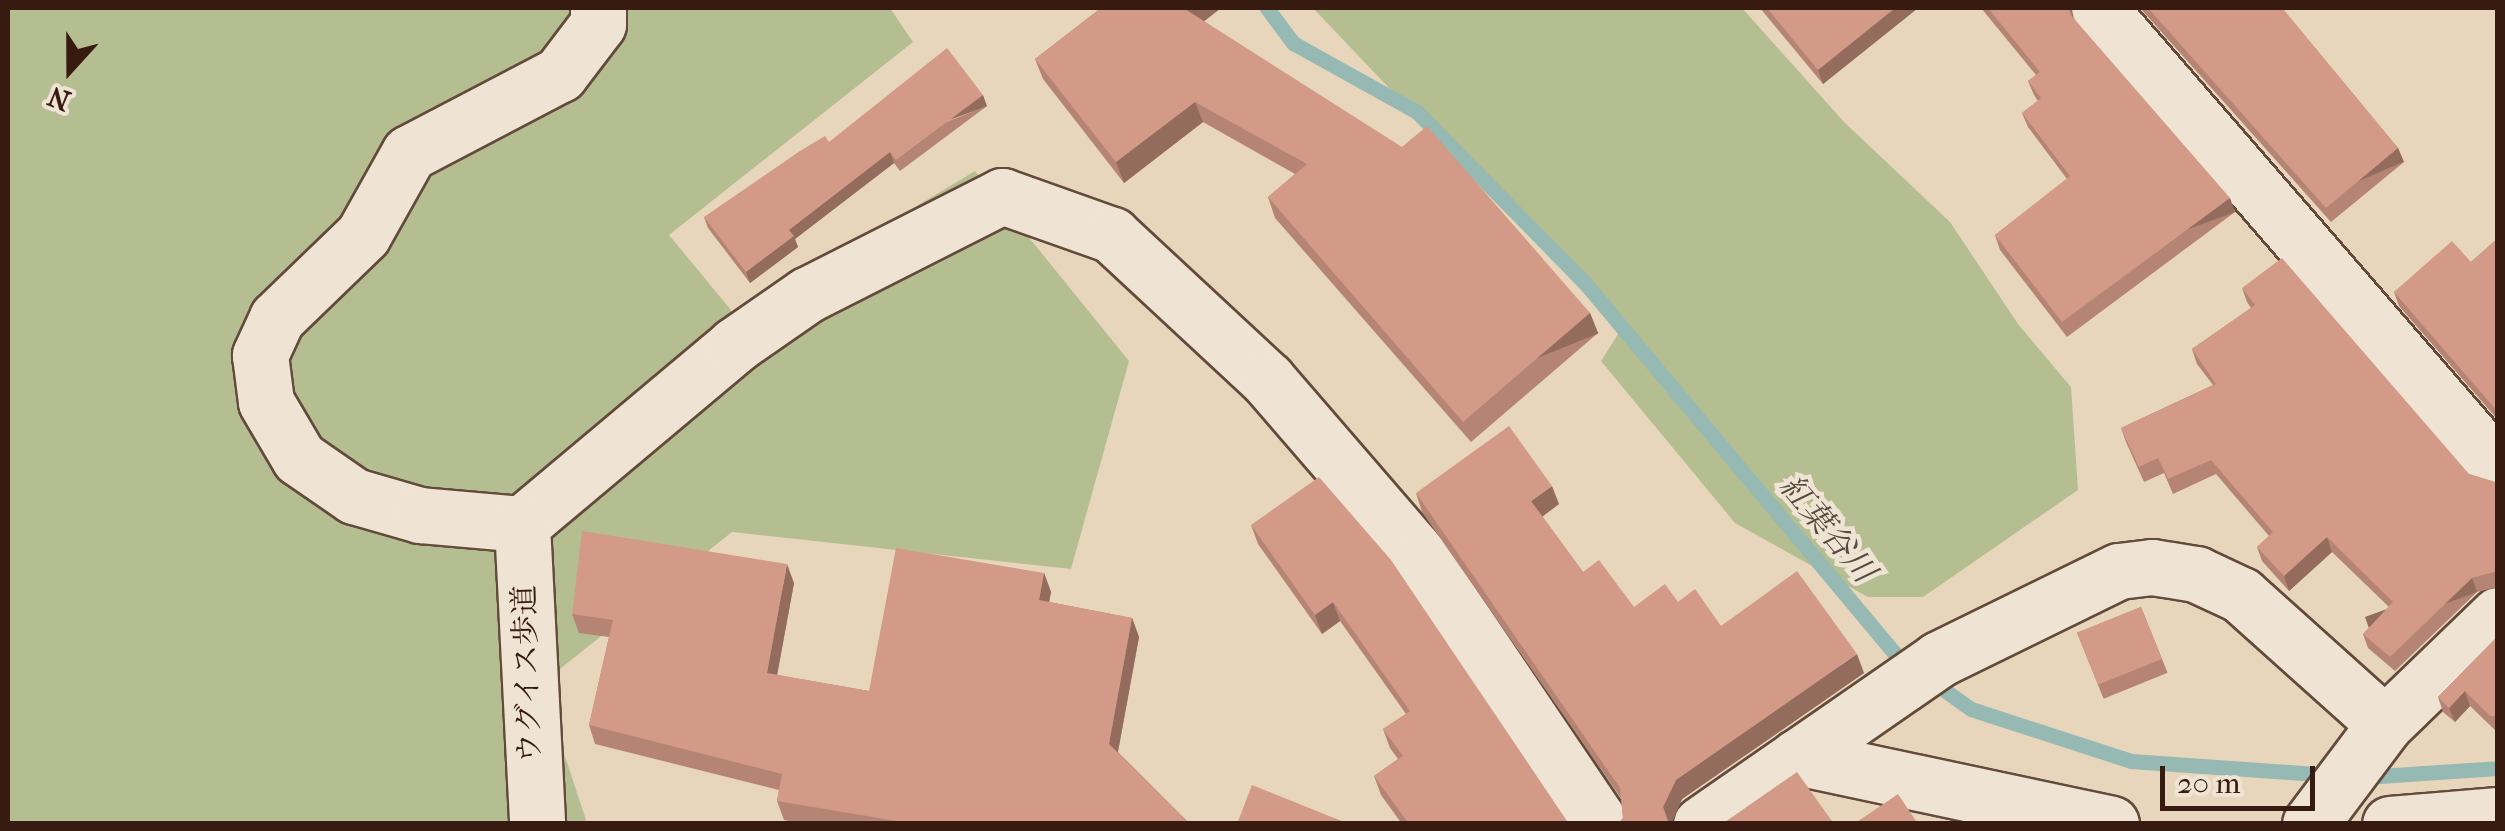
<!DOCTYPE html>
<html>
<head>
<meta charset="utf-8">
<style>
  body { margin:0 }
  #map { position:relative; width:2505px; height:831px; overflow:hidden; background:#e7d6bb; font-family:"IM FELL French Canon","Noto Serif JP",serif }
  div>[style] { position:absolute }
  .green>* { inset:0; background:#b5be90 }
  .stream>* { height:15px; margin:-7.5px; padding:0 7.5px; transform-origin:7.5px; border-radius:7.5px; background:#97b9b3 }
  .roads { filter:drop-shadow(2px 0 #634a3b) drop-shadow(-2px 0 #634a3b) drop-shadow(0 2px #634a3b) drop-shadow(0 -2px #634a3b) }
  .minor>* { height:55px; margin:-27.5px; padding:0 27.5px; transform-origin:27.5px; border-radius:27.5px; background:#efe4d3 }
  .wall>* { inset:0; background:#b58474; transform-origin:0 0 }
  .shaded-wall>* { inset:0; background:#936c5e; transform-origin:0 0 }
  .building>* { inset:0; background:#d29a87; transform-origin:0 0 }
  span { translate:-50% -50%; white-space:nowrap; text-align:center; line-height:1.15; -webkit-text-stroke:9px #efe4d3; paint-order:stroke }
  .street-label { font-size:30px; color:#371b10 }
  .water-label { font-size:32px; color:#544a41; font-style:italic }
  .frame { position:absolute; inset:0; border:10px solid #371b10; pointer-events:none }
  .north { position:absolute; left:20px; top:20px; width:100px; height:100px; -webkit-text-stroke:8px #efe4d3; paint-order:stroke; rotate:201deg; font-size:28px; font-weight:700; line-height:40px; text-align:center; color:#371b10 }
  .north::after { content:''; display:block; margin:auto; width:35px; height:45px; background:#371b10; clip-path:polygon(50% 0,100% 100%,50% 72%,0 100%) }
  .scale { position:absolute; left:2160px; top:766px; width:155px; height:45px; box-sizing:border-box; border:5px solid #371b10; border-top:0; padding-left:12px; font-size:30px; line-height:35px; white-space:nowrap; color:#371b10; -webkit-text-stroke:8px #efe4d3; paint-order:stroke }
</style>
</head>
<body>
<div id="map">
  <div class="green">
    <div style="clip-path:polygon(8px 8px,890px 8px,913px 42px,669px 235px,735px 315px,975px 171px,1129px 361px,1071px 569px,732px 532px,541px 684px,587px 823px,8px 823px)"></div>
    <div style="clip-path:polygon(1313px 8px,1742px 8px,1844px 122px,1950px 222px,2018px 324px,2071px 387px,2078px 490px,1923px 597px,1868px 597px,1735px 523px,1601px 361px,1620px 331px)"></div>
  </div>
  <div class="stream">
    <div style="left:1267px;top:8px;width:44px;rotate:53.4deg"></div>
    <div style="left:1293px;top:43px;width:142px;rotate:29.1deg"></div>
    <div style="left:1417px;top:112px;width:240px;rotate:45.5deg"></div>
    <div style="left:1585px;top:283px;width:489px;rotate:50.1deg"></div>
    <div style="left:1899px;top:658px;width:88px;rotate:35.3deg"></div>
    <div style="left:1971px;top:709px;width:168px;rotate:18deg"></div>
    <div style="left:2131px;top:761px;width:200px;rotate:4deg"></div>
    <div style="left:2364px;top:777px;width:134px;rotate:-3.8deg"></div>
  </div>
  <div class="roads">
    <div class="minor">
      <div style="left:598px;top:8px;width:16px;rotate:90deg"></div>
      <div style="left:598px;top:24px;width:63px;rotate:127.2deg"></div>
      <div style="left:560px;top:74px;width:170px;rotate:152.4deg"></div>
      <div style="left:409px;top:153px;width:94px;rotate:119.3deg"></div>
      <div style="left:363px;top:235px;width:120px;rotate:136deg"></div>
      <div style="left:277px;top:318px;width:41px;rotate:114.7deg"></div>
      <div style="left:260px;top:355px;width:47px;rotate:82.7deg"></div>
      <div style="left:266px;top:402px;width:65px;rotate:59.5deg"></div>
      <div style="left:299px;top:458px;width:67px;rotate:34.6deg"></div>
      <div style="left:354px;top:496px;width:69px;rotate:16.1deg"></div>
      <div style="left:420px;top:515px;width:102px;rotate:5deg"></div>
      <div style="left:522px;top:524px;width:278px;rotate:-40deg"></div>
      <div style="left:735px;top:345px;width:88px;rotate:-34.8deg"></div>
      <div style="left:807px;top:295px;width:219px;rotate:-26.9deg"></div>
      <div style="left:1002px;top:196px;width:117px;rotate:19.5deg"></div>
      <div style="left:1112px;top:235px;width:212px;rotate:42.9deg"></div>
      <div style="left:1267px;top:379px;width:239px;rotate:49.2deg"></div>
      <div style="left:1423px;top:560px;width:318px;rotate:56deg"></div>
      <div style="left:2099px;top:8px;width:609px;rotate:49.06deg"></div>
      <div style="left:522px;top:524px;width:300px;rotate:87.1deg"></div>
      <div style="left:1797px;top:757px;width:321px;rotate:12deg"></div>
      <div style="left:1701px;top:824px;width:290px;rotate:-34.7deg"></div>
      <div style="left:1939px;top:659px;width:200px;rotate:-26.1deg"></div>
      <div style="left:2119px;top:571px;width:33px;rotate:-7deg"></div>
      <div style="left:2152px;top:567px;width:45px;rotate:9deg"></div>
      <div style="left:2196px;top:574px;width:50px;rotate:25deg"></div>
      <div style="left:2241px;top:595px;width:193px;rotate:41.9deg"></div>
      <div style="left:2310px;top:824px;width:125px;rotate:-53.1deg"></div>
      <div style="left:2385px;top:724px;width:157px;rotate:-44deg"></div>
      <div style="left:2390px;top:824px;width:108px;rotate:-4.8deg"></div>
    </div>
  </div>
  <div class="wall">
    <div style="clip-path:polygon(1101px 8px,1221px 8px,1204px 21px,1590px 313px,1598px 333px,1471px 442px,1275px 218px,1268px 197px,1295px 174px,1203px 122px,1124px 183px,1043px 79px,1035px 59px)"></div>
    <div style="clip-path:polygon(1760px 8px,1918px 8px,1823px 84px)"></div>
    <div style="clip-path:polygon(1981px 8px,2071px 8px,2073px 18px,2235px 212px,2067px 337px,2000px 250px,1995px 235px,2067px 179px,2028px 127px,2022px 113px,2038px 101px,2034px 95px,2028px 81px,2036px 75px)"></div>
    <div style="clip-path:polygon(2140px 8px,2282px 8px,2398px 148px,2404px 162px,2331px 222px)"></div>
    <div style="clip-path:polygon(987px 106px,900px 171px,894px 163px,795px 239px,798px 247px,750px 283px,708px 228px,704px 217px)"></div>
    <div style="clip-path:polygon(2498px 238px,2498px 420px,2399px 306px,2394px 292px,2471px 262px)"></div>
    <div style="clip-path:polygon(2242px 288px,2469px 474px,2498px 483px,2498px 587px,2477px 592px,2395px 671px,2368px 648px,2363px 634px,2389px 607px,2332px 552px,2289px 591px,2262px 561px,2257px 547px,2269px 536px,2216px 474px,2173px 494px,2164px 473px,2144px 482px,2126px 442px,2121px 428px,2213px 385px,2197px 364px,2192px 349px,2251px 308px,2247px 302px)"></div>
    <div style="clip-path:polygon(1416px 493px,1559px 504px,1542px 516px,1583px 572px,1634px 607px,1678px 602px,1721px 626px,1864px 673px,1682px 799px,1671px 824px,1618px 824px,1623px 818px,1621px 798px,1422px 512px)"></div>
    <div style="clip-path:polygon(1251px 525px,1569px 824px,1402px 824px,1381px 795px,1374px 776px,1398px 759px,1390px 748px,1383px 729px,1406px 714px,1340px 621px,1322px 634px,1258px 544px)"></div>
    <div style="clip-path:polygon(1044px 573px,1051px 592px,1049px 602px,1132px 618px,1139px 637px,1118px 752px,1190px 824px,804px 824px,784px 820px,777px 801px,779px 790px,595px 744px,589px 725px,609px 637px,579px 633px,572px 614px,794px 583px,777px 675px,869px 691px)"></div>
    <div style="left:2141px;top:607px;width:71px;height:69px;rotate:68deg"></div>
    <div style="clip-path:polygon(2498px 636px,2498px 730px,2495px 730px,2470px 706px,2455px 722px,2443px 712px,2438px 697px)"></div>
  </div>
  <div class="shaded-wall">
    <div style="clip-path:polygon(1188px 8px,1221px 8px,1193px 30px,1185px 9px)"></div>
    <div style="clip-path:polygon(1895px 8px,1918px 8px,1823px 84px,1818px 70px)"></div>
    <div style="left:983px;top:95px;width:12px;height:109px;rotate:70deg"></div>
    <div style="clip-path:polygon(1195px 102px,1203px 122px,1124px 183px,1116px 162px)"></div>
    <div style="left:2398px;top:148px;width:15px;height:94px;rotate:67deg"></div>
    <div style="clip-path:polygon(890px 152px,894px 163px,795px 239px,798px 247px,750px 283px,746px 272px,789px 230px)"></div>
    <div style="left:2230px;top:198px;width:15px;height:209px;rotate:70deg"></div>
    <div style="left:1590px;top:313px;width:22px;height:167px;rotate:68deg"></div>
    <div style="clip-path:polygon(1552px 486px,1559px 504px,1538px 520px,1531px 501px)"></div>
    <div style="clip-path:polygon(2327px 537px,2332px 552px,2289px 591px,2284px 576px)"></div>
    <div style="clip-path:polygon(787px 564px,794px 583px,774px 692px,767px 673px)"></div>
    <div style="clip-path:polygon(1044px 573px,1051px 592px,1046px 619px,1039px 600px)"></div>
    <div style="left:2472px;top:578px;width:15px;height:114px;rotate:70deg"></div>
    <div style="clip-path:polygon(1333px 602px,1340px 621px,1322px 634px,1315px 615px)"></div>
    <div style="clip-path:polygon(1132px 618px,1139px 637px,1116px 762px,1109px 744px)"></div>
    <div style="clip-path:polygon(1857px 654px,1864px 673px,1682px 799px,1671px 824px,1669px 824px,1663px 807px,1676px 780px)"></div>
    <div style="clip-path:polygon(2465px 691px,2470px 706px,2455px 722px,2449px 708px)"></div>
  </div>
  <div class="building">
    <div style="clip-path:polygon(1101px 8px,1188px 8px,1185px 9px,1402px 147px,1427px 126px,1590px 313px,1463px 422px,1268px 197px,1307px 164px,1195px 102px,1116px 162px,1035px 59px)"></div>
    <div style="clip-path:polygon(1767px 8px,1895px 8px,1818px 70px)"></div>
    <div style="clip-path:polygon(1988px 8px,2069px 8px,2070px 14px,2230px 198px,2062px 322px,1995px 235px,2070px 176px,2022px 113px,2041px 98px,2028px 81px,2040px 72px)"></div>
    <div style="clip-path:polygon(2148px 8px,2282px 8px,2398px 148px,2326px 208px)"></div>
    <div style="clip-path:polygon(947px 48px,983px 95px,896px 160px,890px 152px,789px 230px,794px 236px,746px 272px,704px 217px,800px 151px,825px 136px,829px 142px)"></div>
    <div style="clip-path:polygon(2498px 238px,2498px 412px,2394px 292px,2452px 241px,2471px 262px)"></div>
    <div style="clip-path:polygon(2282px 258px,2469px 474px,2498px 483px,2498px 571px,2472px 578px,2390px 657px,2363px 634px,2393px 602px,2327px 537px,2284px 576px,2257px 547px,2273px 532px,2211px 460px,2168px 479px,2158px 458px,2139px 467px,2121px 428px,2216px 384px,2192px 349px,2255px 305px,2242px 288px)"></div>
    <div style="clip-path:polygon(1509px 426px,1552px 486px,1531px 501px,1583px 572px,1599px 560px,1634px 607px,1665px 584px,1678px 602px,1695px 589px,1721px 626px,1797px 571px,1857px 654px,1676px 780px,1663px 807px,1669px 824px,1618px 824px,1623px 818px,1620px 788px,1416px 493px)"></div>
    <div style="clip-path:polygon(1319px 477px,1391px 560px,1569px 824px,1409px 824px,1374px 776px,1403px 756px,1383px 729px,1410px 711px,1333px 602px,1315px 615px,1251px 525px)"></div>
    <div style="clip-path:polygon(582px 531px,787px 564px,767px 673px,869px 691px,896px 548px,1044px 573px,1039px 600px,1132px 618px,1109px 744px,1190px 824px,915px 824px,777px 801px,782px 774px,589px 725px,613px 620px,572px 614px)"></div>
    <div style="left:2141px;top:607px;width:56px;height:69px;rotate:68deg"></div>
    <div style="clip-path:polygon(2498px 636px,2498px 716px,2490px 716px,2465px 691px,2449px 708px,2438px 697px)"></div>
    <div style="clip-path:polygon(1797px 772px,1834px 824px,1722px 824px)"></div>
    <div style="clip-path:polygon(1252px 785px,1349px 824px,1237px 824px)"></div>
    <div style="clip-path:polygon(1898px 794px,1918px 824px,1854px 824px)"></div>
  </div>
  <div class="street-label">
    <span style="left:528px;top:674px;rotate:-92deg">ウグイス歩道</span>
  </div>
  <div class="water-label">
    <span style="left:1827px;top:529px;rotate:50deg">紅葉谷川</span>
  </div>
  <div class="frame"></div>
  <div class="north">N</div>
  <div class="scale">20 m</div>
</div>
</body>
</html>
